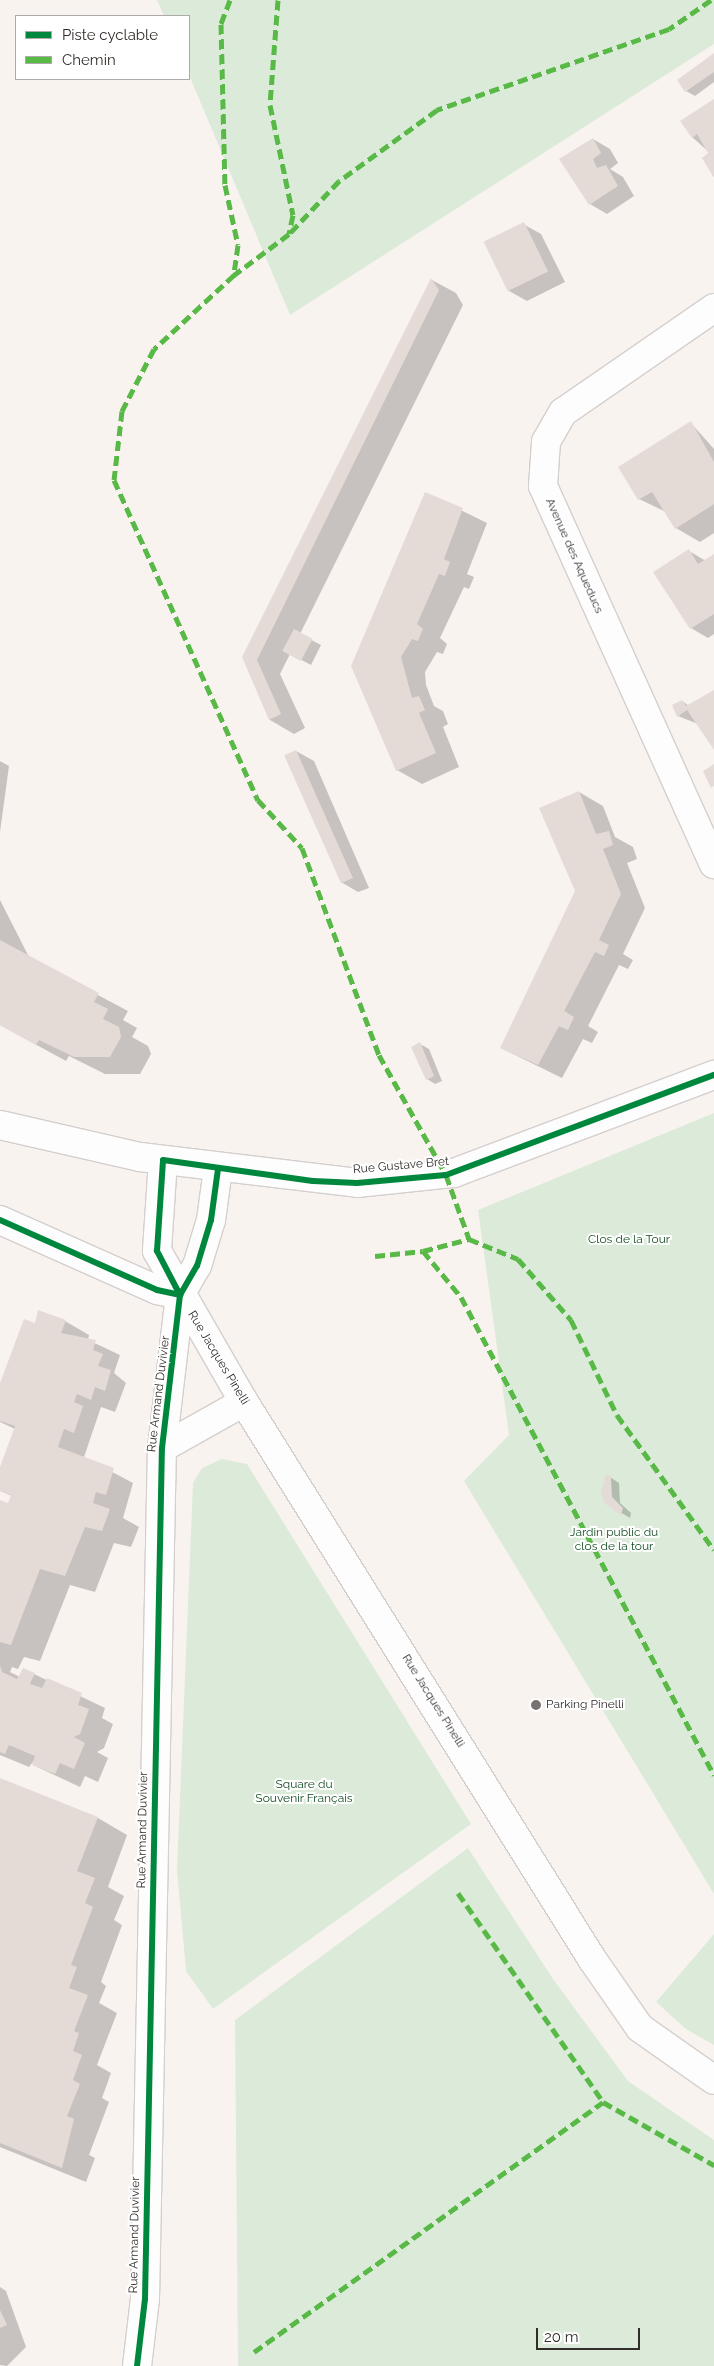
<!DOCTYPE html>
<html>
<head>
<meta charset="utf-8">
<style>
  body { margin:0 }
  #map { position:relative; width:714px; height:2366px; overflow:hidden; background:#f9f3f0; font-family:Raleway,sans-serif }
  div>[style] { position:absolute }
  .green>* { inset:0; background:#dcebd9 }
  .shadow>* { inset:0; background:#0003 }
  .building>* { inset:0; background:#e5dbd6; transform-origin:0 0 }
  .roads { filter:drop-shadow(1px 0 #d4cfcd) drop-shadow(-1px 0 #d4cfcd) drop-shadow(0 1px #d4cfcd) drop-shadow(0 -1px #d4cfcd) }
  .street>* { height:28px; margin:-14px; padding:0 14px; transform-origin:14px; border-radius:14px; background:#fefdfd }
  .quiet>* { height:5px; margin-top:-2.5px; transform-origin:0; background:repeating-linear-gradient(90deg,#58b947 0 10px,transparent 0 15px) }
  .cycleway>* { height:6px; margin:-3px; padding:0 3px; transform-origin:3px; border-radius:3px; background:#00873e }
  .dots>* { width:14px; height:14px; translate:-50% -50%; box-sizing:border-box; border:2px solid #fff; border-radius:50% }
  span { translate:-50% -50%; white-space:nowrap; text-align:center; line-height:1.15; -webkit-text-stroke:4px #fff; paint-order:stroke }
  .street-label { font-size:12px; color:#322d2b }
  .park-label { font-size:12px; color:#144c22 }
  .poi-label { font-size:12px; color:#322d2b }
  .left { translate:0 -50%; text-align:left }
  .legend { position:absolute; left:15px; top:15px; width:175px; height:65px; box-sizing:border-box; background:#fff; border:1px solid #adabaa; margin:0; padding:6px 9px; list-style:none; font-size:15px; color:#322d2b }
  .legend li { display:flex; align-items:center; gap:10px; height:25px }
  .legend b { width:25px; border:1px solid #adabaa }
  .scale { position:absolute; left:536px; top:2328px; width:104px; height:22px; box-sizing:border-box; border:2px solid #322d2b; border-top:0; padding-left:6px; font-size:15px; line-height:18px; white-space:nowrap; color:#322d2b; -webkit-text-stroke:4px #fff; paint-order:stroke }
</style>
</head>
<body>
<div id="map">
  <div class="green">
    <div style="clip-path:polygon(157px 0,714px 0,714px 44px,290px 315px,189px 75px,189px 16px,164px 16px)"></div>
    <div style="clip-path:polygon(714px 1113px,714px 1894px,464px 1481px,509px 1435px,478px 1210px)"></div>
    <div style="clip-path:polygon(222px 1459px,247px 1464px,471px 1824px,213px 2009px,186px 1971px,177px 1870px,193px 1483px,202px 1468px)"></div>
    <div style="clip-path:polygon(468px 1848px,553px 1979px,628px 2081px,714px 2140px,714px 2366px,238px 2366px,235px 2020px)"></div>
    <div style="clip-path:polygon(714px 1934px,714px 2045px,686px 2029px,656px 2002px)"></div>
  </div>
  <div class="shadow">
    <div style="clip-path:polygon(714px 55px,714px 82px,695px 96px,686px 91px)"></div>
    <div style="clip-path:polygon(714px 101px,714px 175px,710px 153px,692px 137px)"></div>
    <div style="clip-path:polygon(593px 139px,610px 149px,618px 163px,610px 169px,623px 177px,634px 196px,607px 214px,590px 204px)"></div>
    <div style="clip-path:polygon(523px 224px,541px 234px,565px 282px,527px 301px,509px 291px)"></div>
    <div style="clip-path:polygon(432px 280px,456px 293px,463px 305px,300px 634px,321px 645px,311px 665px,290px 654px,280px 674px,305px 728px,294px 734px,270px 720px,243px 657px)"></div>
    <div style="clip-path:polygon(690px 422px,714px 449px,714px 533px,700px 542px,676px 528px,666px 512px,639px 499px,620px 467px)"></div>
    <div style="clip-path:polygon(426px 493px,487px 523px,467px 574px,474px 577px,469px 589px,464px 587px,440px 638px,447px 644px,443px 654px,437px 652px,425px 672px,426px 685px,434px 706px,443px 711px,448px 724px,443px 727px,459px 767px,422px 784px,397px 770px,352px 666px)"></div>
    <div style="clip-path:polygon(689px 551px,706px 561px,714px 556px,714px 634px,708px 638px,691px 628px)"></div>
    <div style="clip-path:polygon(714px 691px,714px 748px,698px 724px,678px 716px,674px 706px,682px 701px,689px 706px)"></div>
    <div style="clip-path:polygon(296px 751px,314px 761px,369px 888px,358px 892px,341px 882px)"></div>
    <div style="clip-path:polygon(0 761px,9px 766px,0 832px)"></div>
    <div style="clip-path:polygon(579px 792px,603px 806px,615px 837px,633px 847px,637px 859px,627px 863px,645px 908px,623px 954px,633px 960px,628px 969px,619px 965px,588px 1026px,598px 1032px,592px 1043px,583px 1039px,562px 1078px,501px 1048px,576px 891px)"></div>
    <div style="clip-path:polygon(0 900px,30px 959px,128px 1011px,123px 1020px,137px 1028px,132px 1037px,148px 1046px,151px 1054px,140px 1074px,105px 1074px,69px 1056px,66px 1061px,0 1025px)"></div>
    <div style="clip-path:polygon(420px 1044px,429px 1049px,442px 1081px,435px 1084px,427px 1079px)"></div>
    <div style="clip-path:polygon(65px 1321px,89px 1335px,88px 1340px,120px 1355px,114px 1373px,126px 1383px,115px 1412px,101px 1407px,84px 1457px,133px 1483px,123px 1518px,139px 1527px,131px 1547px,114px 1543px,95px 1592px,70px 1585px,40px 1661px,24px 1657px,18px 1669px,12px 1667px,10px 1672px,20px 1677px,34px 1674px,105px 1708px,102px 1718px,113px 1724px,104px 1748px,97px 1752px,108px 1758px,98px 1782px,85px 1776px,80px 1787px,33px 1765px,36px 1758px,29px 1767px,0 1755px,0 1501px,9px 1504px,12px 1496px,0 1491px,0 1470px,15px 1429px,0 1422px,0 1387px,35px 1324px)"></div>
    <div style="clip-path:polygon(607px 1475px,619px 1483px,620px 1503px,631px 1513px,630px 1518px,605px 1503px)"></div>
    <div style="clip-path:polygon(0 1779px,98px 1818px,127px 1835px,108px 1887px,124px 1896px,114px 1920px,122px 1925px,101px 1982px,106px 1986px,99px 2003px,117px 2013px,97px 2065px,111px 2073px,102px 2098px,109px 2102px,89px 2155px,95px 2158px,86px 2182px,0 2147px)"></div>
    <div style="clip-path:polygon(0 2287px,6px 2291px,26px 2347px,7px 2366px,0 2365px)"></div>
  </div>
  <div class="building">
    <div style="clip-path:polygon(714px 53px,714px 72px,685px 92px,677px 80px)"></div>
    <div style="clip-path:polygon(714px 99px,714px 178px,702px 158px,708px 153px,697px 134px,692px 138px,680px 121px)"></div>
    <div style="clip-path:polygon(593px 138px,601px 153px,593px 159px,597px 168px,606px 165px,618px 186px,589px 205px,559px 159px)"></div>
    <div style="left:524px;top:222px;width:55px;height:45px;rotate:64deg"></div>
    <div style="clip-path:polygon(431px 278px,439px 290px,257px 660px,281px 714px,269px 720px,242px 657px)"></div>
    <div style="clip-path:polygon(691px 421px,714px 462px,714px 504px,675px 529px,652px 492px,638px 500px,618px 467px)"></div>
    <div style="clip-path:polygon(425px 492px,463px 508px,444px 559px,450px 562px,445px 576px,439px 574px,417px 624px,423px 629px,418px 641px,412px 639px,401px 657px,412px 698px,419px 696px,425px 710px,419px 713px,436px 753px,396px 771px,351px 666px)"></div>
    <div style="clip-path:polygon(689px 549px,698px 564px,714px 554px,714px 614px,690px 629px,653px 572px)"></div>
    <div style="left:294px;top:629px;width:21px;height:25px;rotate:28deg"></div>
    <div style="clip-path:polygon(714px 690px,714px 750px,687px 710px,677px 717px,672px 705px,682px 700px,686px 706px)"></div>
    <div style="left:296px;top:750px;width:140px;height:13px;rotate:66deg"></div>
    <div style="clip-path:polygon(714px 764px,714px 786px,711px 788px,703px 771px)"></div>
    <div style="clip-path:polygon(579px 791px,596px 834px,609px 831px,613px 845px,603px 849px,621px 894px,599px 940px,609px 945px,604px 956px,595px 952px,564px 1011px,574px 1017px,568px 1030px,559px 1026px,538px 1065px,500px 1048px,575px 891px,539px 808px)"></div>
    <div style="clip-path:polygon(0 940px,99px 993px,94px 1002px,108px 1009px,103px 1019px,119px 1027px,121px 1037px,110px 1057px,74px 1057px,39px 1040px,36px 1045px,0 1025px)"></div>
    <div style="clip-path:polygon(420px 1042px,434px 1076px,426px 1080px,411px 1047px)"></div>
    <div style="clip-path:polygon(38px 1310px,66px 1320px,61px 1333px,96px 1340px,93px 1350px,103px 1354px,98px 1366px,111px 1370px,105px 1391px,95px 1387px,91px 1400px,77px 1394px,74px 1402px,83px 1406px,74px 1433px,64px 1429px,58px 1447px,114px 1468px,106px 1495px,96px 1492px,93px 1503px,110px 1509px,102px 1531px,85px 1527px,65px 1576px,40px 1569px,11px 1645px,0 1642px,0 1500px,8px 1503px,11px 1495px,0 1491px,0 1467px,15px 1426px,0 1421px,0 1383px,24px 1319px,35px 1323px)"></div>
    <div style="clip-path:polygon(606px 1474px,611px 1477px,612px 1497px,623px 1508px,621px 1515px,604px 1503px,601px 1491px)"></div>
    <div style="clip-path:polygon(0 1665px,2px 1672px,17px 1679px,23px 1668px,35px 1673px,30px 1684px,42px 1688px,47px 1678px,82px 1693px,78px 1705px,89px 1709px,80px 1734px,74px 1737px,85px 1743px,74px 1769px,60px 1763px,55px 1774px,32px 1765px,35px 1756px,9px 1745px,5px 1754px,0 1752px)"></div>
    <div style="clip-path:polygon(0 1778px,98px 1817px,77px 1871px,95px 1878px,85px 1903px,93px 1907px,71px 1965px,77px 1967px,69px 1988px,88px 1995px,74px 2031px,79px 2033px,73px 2051px,82px 2055px,73px 2080px,80px 2084px,67px 2116px,74px 2119px,62px 2168px,0 2143px)"></div>
    <div style="clip-path:polygon(0 2310px,7px 2325px,0 2328px)"></div>
  </div>
  <div class="roads">
    <div class="street">
      <div style="left:714px;top:308px;width:183px;rotate:145.4deg"></div>
      <div style="left:563px;top:412px;width:34px;rotate:120deg"></div>
      <div style="left:546px;top:442px;width:44px;rotate:93.9deg"></div>
      <div style="left:543px;top:486px;width:415px;rotate:65.7deg"></div>
      <div style="left:0;top:1125px;width:144px;rotate:12.9deg"></div>
      <div style="left:140px;top:1157px;width:219px;rotate:6.8deg"></div>
      <div style="left:357px;top:1183px;width:98px;rotate:-5.9deg"></div>
      <div style="left:454px;top:1173px;width:278px;rotate:-20.7deg"></div>
      <div style="left:163px;top:1160px;width:91px;rotate:93.8deg"></div>
      <div style="left:157px;top:1251px;width:174px;rotate:60.1deg"></div>
      <div style="left:244px;top:1402px;width:657px;rotate:58deg"></div>
      <div style="left:592px;top:1959px;width:84px;rotate:55.2deg"></div>
      <div style="left:640px;top:2028px;width:90px;rotate:35.1deg"></div>
      <div style="left:0;top:1220px;width:172px;rotate:24deg"></div>
      <div style="left:157px;top:1290px;width:24px;rotate:12deg"></div>
      <div style="left:162px;top:1448px;width:94px;rotate:-29.3deg"></div>
      <div style="left:137px;top:2366px;width:67px;rotate:-83.2deg"></div>
      <div style="left:145px;top:2299px;width:851px;rotate:-88.86deg"></div>
      <div style="left:162px;top:1448px;width:154px;rotate:-83.3deg"></div>
      <div style="left:180px;top:1295px;width:34px;rotate:-60deg"></div>
      <div style="left:197px;top:1266px;width:48px;rotate:-73.1deg"></div>
      <div style="left:211px;top:1220px;width:51px;rotate:-82.2deg"></div>
    </div>
  </div>
  <div class="quiet">
    <div style="left:230px;top:0;width:26px;rotate:111deg"></div>
    <div style="left:221px;top:24px;width:161px;rotate:88.6deg"></div>
    <div style="left:225px;top:185px;width:61px;rotate:77.8deg"></div>
    <div style="left:238px;top:245px;width:30px;rotate:98deg"></div>
    <div style="left:278px;top:0;width:105px;rotate:94.4deg"></div>
    <div style="left:270px;top:105px;width:112px;rotate:78.2deg"></div>
    <div style="left:293px;top:215px;width:19px;rotate:102deg"></div>
    <div style="left:711px;top:0;width:51px;rotate:145.4deg"></div>
    <div style="left:669px;top:29px;width:246px;rotate:160.8deg"></div>
    <div style="left:437px;top:110px;width:121px;rotate:144.1deg"></div>
    <div style="left:339px;top:181px;width:73px;rotate:133.3deg"></div>
    <div style="left:289px;top:234px;width:69px;rotate:143.3deg"></div>
    <div style="left:234px;top:275px;width:109px;rotate:137.2deg"></div>
    <div style="left:154px;top:349px;width:70px;rotate:117.3deg"></div>
    <div style="left:122px;top:411px;width:69px;rotate:96.6deg"></div>
    <div style="left:114px;top:480px;width:351px;rotate:65.8deg"></div>
    <div style="left:258px;top:800px;width:65px;rotate:47.5deg"></div>
    <div style="left:302px;top:848px;width:221px;rotate:69.6deg"></div>
    <div style="left:379px;top:1055px;width:137px;rotate:60.8deg"></div>
    <div style="left:446px;top:1175px;width:68px;rotate:70.2deg"></div>
    <div style="left:469px;top:1239px;width:53px;rotate:22.2deg"></div>
    <div style="left:518px;top:1259px;width:81px;rotate:49deg"></div>
    <div style="left:571px;top:1320px;width:106px;rotate:64.2deg"></div>
    <div style="left:617px;top:1415px;width:166px;rotate:54.3deg"></div>
    <div style="left:423px;top:1251px;width:60px;rotate:50.4deg"></div>
    <div style="left:461px;top:1297px;width:541px;rotate:62.11deg"></div>
    <div style="left:375px;top:1256px;width:48px;rotate:-5.9deg"></div>
    <div style="left:423px;top:1251px;width:48px;rotate:-14.6deg"></div>
    <div style="left:458px;top:1893px;width:254px;rotate:55.2deg"></div>
    <div style="left:603px;top:2102px;width:128px;rotate:29.6deg"></div>
    <div style="left:254px;top:2352px;width:429px;rotate:-35.6deg"></div>
  </div>
  <div class="cycleway">
    <div style="left:0;top:1220px;width:172px;rotate:24deg"></div>
    <div style="left:157px;top:1290px;width:24px;rotate:12deg"></div>
    <div style="left:180px;top:1295px;width:50px;rotate:-117.6deg"></div>
    <div style="left:157px;top:1251px;width:91px;rotate:-86.2deg"></div>
    <div style="left:163px;top:1160px;width:151px;rotate:8deg"></div>
    <div style="left:313px;top:1181px;width:44px;rotate:2.6deg"></div>
    <div style="left:357px;top:1183px;width:89px;rotate:-5.1deg"></div>
    <div style="left:446px;top:1175px;width:286px;rotate:-20.5deg"></div>
    <div style="left:137px;top:2366px;width:67px;rotate:-83.2deg"></div>
    <div style="left:145px;top:2299px;width:851px;rotate:-88.86deg"></div>
    <div style="left:162px;top:1448px;width:154px;rotate:-83.3deg"></div>
    <div style="left:180px;top:1295px;width:34px;rotate:-60deg"></div>
    <div style="left:197px;top:1266px;width:48px;rotate:-73.1deg"></div>
    <div style="left:211px;top:1220px;width:51px;rotate:-82.2deg"></div>
  </div>
  <div class="dots">
    <div style="left:536px;top:1705px;background:#787270"></div>
  </div>
  <div class="street-label">
    <span style="left:574px;top:556px;rotate:66deg">Avenue des Aqueducs</span>
    <span style="left:401px;top:1166px;rotate:-5deg">Rue Gustave Bret</span>
    <span style="left:218px;top:1358px;rotate:59deg">Rue Jacques Pinelli</span>
    <span style="left:159px;top:1394px;rotate:-83deg">Rue Armand Duvivier</span>
    <span style="left:433px;top:1701px;rotate:58deg">Rue Jacques Pinelli</span>
    <span style="left:143px;top:1830px;rotate:-89deg">Rue Armand Duvivier</span>
    <span style="left:135px;top:2235px;rotate:-89deg">Rue Armand Duvivier</span>
  </div>
  <div class="park-label">
    <span style="left:629px;top:1240px">Clos de la Tour</span>
    <span style="left:614px;top:1540px">Jardin public du<br>clos de la tour</span>
    <span style="left:304px;top:1792px">Square du<br>Souvenir Français</span>
  </div>
  <div class="poi-label">
    <span class="left" style="left:546px;top:1705px">Parking Pinelli</span>
  </div>
  <ul class="legend">
  <li><b style="height:6px;background:#00873e"></b>Piste cyclable</li>
  <li><b style="height:6px;background:#58b947"></b>Chemin</li>
  </ul>
  <div class="scale">20 m</div>
</div>
</body>
</html>
